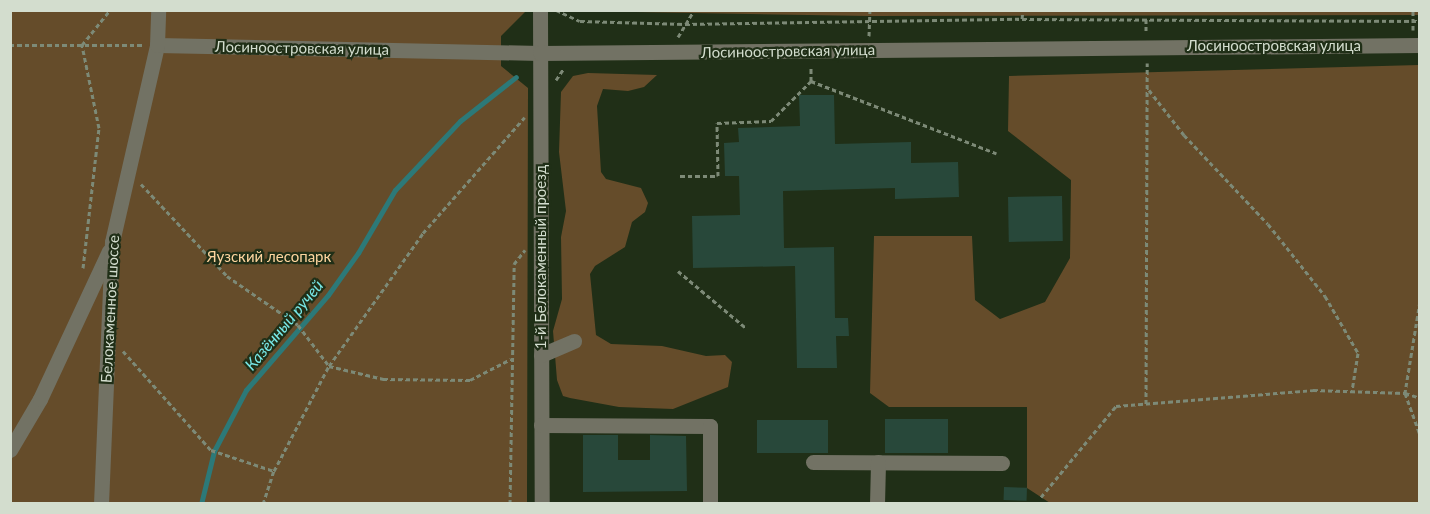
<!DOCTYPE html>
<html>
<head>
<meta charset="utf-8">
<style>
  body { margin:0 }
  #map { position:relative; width:1430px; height:514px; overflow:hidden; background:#202f17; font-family:Lato,sans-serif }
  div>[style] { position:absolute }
  .green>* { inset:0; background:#654c2a }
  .stream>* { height:5px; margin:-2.5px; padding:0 2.5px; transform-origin:2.5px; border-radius:2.5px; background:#2c7978 }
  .building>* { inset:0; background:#28483a; transform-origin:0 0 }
  .path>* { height:3px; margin-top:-1.5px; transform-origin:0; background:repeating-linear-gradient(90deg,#7d8a77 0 4.5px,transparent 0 7.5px) }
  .minor>* { height:15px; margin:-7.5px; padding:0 7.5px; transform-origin:7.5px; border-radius:7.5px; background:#727264 }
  span { translate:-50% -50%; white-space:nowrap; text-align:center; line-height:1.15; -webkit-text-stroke:4.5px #202f17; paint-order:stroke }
  .street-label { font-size:15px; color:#d3ddce }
  .park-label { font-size:15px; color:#fed59f }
  .water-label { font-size:16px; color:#78e9e8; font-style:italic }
  .frame { position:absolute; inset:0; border:12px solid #d3ddce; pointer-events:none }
</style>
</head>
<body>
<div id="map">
  <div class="green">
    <div style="clip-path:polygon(1419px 10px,1419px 15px,869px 16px,579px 11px)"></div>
    <div style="clip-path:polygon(10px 11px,526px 11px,501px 36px,501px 66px,528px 88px,527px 503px,11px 503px)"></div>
    <div style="clip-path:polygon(1419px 65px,1419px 503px,1050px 503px,1027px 488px,1027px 407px,889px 407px,870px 393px,874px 236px,972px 236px,975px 300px,1000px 319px,1045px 302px,1070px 258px,1071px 180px,1008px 131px,1009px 76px)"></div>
    <div style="clip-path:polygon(588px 73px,657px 75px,644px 87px,628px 91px,603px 89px,597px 106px,601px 172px,606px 179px,641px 188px,648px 203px,645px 212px,632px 222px,625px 247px,595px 266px,590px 274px,596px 335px,611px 344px,662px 346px,706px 356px,725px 355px,732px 362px,728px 387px,673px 409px,619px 407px,570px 398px,563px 396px,557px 380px,553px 331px,562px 299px,561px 237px,566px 211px,559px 152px,561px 92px,573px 76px)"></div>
  </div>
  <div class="stream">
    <div style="left:201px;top:504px;width:55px;rotate:-76.2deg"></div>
    <div style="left:214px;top:451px;width:69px;rotate:-62.3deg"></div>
    <div style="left:246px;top:390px;width:125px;rotate:-49.2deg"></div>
    <div style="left:328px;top:295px;width:52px;rotate:-54.5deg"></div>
    <div style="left:358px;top:253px;width:73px;rotate:-59.6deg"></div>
    <div style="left:395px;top:190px;width:95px;rotate:-46.7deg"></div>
    <div style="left:460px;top:121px;width:71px;rotate:-38.2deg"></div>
  </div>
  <div class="building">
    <div style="clip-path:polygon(799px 95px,834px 95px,835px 144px,911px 142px,911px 163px,958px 162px,959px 197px,895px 199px,895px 188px,783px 191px,784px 248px,834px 247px,835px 318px,848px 318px,849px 336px,836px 336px,837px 368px,797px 368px,795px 266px,693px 268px,692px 216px,740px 215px,739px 176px,725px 176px,724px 143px,739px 142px,738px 128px,800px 126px)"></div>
    <div style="left:1062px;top:196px;width:45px;height:54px;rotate:89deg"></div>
    <div style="left:885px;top:419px;width:63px;height:34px"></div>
    <div style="left:757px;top:420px;width:71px;height:33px"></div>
    <div style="clip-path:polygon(583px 435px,618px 435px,618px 460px,650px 460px,650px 435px,686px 436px,687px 491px,583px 492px)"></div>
    <div style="left:1004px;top:487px;width:23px;height:13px;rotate:2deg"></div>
  </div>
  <div class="path">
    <div style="left:556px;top:10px;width:26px;rotate:25deg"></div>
    <div style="left:580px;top:21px;width:105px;rotate:1.6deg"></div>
    <div style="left:685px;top:24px;width:337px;rotate:-0.9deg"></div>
    <div style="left:1022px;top:19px;width:398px;rotate:0.3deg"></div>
    <div style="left:1022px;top:19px;width:9px;rotate:-84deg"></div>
    <div style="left:1146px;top:19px;width:14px;rotate:90deg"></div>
    <div style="left:1413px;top:30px;width:20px;rotate:-90deg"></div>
    <div style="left:869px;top:36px;width:26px;rotate:-88deg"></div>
    <div style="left:678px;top:37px;width:31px;rotate:-59deg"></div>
    <div style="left:10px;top:45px;width:133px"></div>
    <div style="left:556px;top:80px;width:14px;rotate:-56deg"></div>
    <div style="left:811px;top:81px;width:199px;rotate:21.3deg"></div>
    <div style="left:1149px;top:90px;width:57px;rotate:52.1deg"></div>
    <div style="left:1184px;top:135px;width:122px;rotate:46.7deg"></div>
    <div style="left:1268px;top:224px;width:92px;rotate:51.6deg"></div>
    <div style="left:1325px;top:296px;width:66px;rotate:59.9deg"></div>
    <div style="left:1358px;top:353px;width:38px;rotate:99deg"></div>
    <div style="left:680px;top:176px;width:38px"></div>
    <div style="left:718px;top:176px;width:53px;rotate:-91.1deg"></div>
    <div style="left:717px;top:123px;width:54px;rotate:-2.1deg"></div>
    <div style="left:771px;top:121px;width:57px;rotate:-45deg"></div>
    <div style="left:811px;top:81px;width:15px;rotate:-90deg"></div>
    <div style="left:141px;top:184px;width:126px;rotate:46.9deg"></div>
    <div style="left:227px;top:276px;width:86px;rotate:34.6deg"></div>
    <div style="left:298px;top:325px;width:51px;rotate:52.9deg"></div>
    <div style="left:329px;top:366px;width:56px;rotate:13.5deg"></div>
    <div style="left:383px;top:379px;width:87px;rotate:0.7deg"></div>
    <div style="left:470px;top:380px;width:46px;rotate:-27.1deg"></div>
    <div style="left:83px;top:268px;width:141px;rotate:-83.5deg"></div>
    <div style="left:99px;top:128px;width:85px;rotate:-101.6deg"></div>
    <div style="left:82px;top:45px;width:45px;rotate:-51.3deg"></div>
    <div style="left:678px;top:271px;width:89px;rotate:40deg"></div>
    <div style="left:1420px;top:301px;width:93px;rotate:99.3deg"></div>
    <div style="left:1405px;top:393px;width:45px;rotate:70.3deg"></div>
    <div style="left:123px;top:351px;width:132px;rotate:48.4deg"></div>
    <div style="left:211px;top:450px;width:66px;rotate:18.4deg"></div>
    <div style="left:1146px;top:404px;width:341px;rotate:-89.8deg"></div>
    <div style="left:1041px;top:497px;width:118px;rotate:-50.5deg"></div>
    <div style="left:1116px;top:406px;width:198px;rotate:-4.6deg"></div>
    <div style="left:1313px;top:390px;width:92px;rotate:1.9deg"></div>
    <div style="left:1405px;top:393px;width:16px;rotate:18deg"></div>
    <div style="left:263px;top:504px;width:35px;rotate:-72deg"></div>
    <div style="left:274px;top:471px;width:119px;rotate:-62.4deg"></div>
    <div style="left:329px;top:366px;width:163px;rotate:-54.7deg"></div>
    <div style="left:423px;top:233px;width:154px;rotate:-48.7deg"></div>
    <div style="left:510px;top:504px;width:240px;rotate:-89deg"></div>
    <div style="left:514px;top:264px;width:18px;rotate:-52deg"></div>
  </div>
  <div class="minor">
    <div style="left:540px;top:10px;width:494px;rotate:89.8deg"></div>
    <div style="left:157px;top:45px;width:383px;rotate:1.2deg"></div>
    <div style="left:540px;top:53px;width:880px;rotate:-0.52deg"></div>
    <div style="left:541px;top:355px;width:36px;rotate:-23deg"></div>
    <div style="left:541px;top:425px;width:169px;rotate:0.3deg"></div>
    <div style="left:710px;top:426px;width:78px;rotate:90deg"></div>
    <div style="left:10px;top:450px;width:59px;rotate:-59.5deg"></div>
    <div style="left:40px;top:399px;width:163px;rotate:-65deg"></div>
    <div style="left:813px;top:462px;width:189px;rotate:0.3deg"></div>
    <div style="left:101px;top:504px;width:262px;rotate:-87.6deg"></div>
    <div style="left:112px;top:242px;width:202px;rotate:-77.1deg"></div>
    <div style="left:157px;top:45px;width:35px;rotate:-88deg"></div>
    <div style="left:877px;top:504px;width:42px;rotate:-88.6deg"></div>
  </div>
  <div class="street-label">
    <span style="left:1274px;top:46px">Лосиноостровская улица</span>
    <span style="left:302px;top:48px;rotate:1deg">Лосиноостровская улица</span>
    <span style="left:788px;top:51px;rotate:-1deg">Лосиноостровская улица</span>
    <span style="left:541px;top:257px;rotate:-90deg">1-й Белокаменный проезд</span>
    <span style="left:110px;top:309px;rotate:-87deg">Белокаменное шоссе</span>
  </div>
  <div class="park-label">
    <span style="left:269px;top:257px">Яузский лесопарк</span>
  </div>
  <div class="water-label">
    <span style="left:284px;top:325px;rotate:-50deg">Казённый ручей</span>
  </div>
  <div class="frame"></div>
</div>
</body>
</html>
